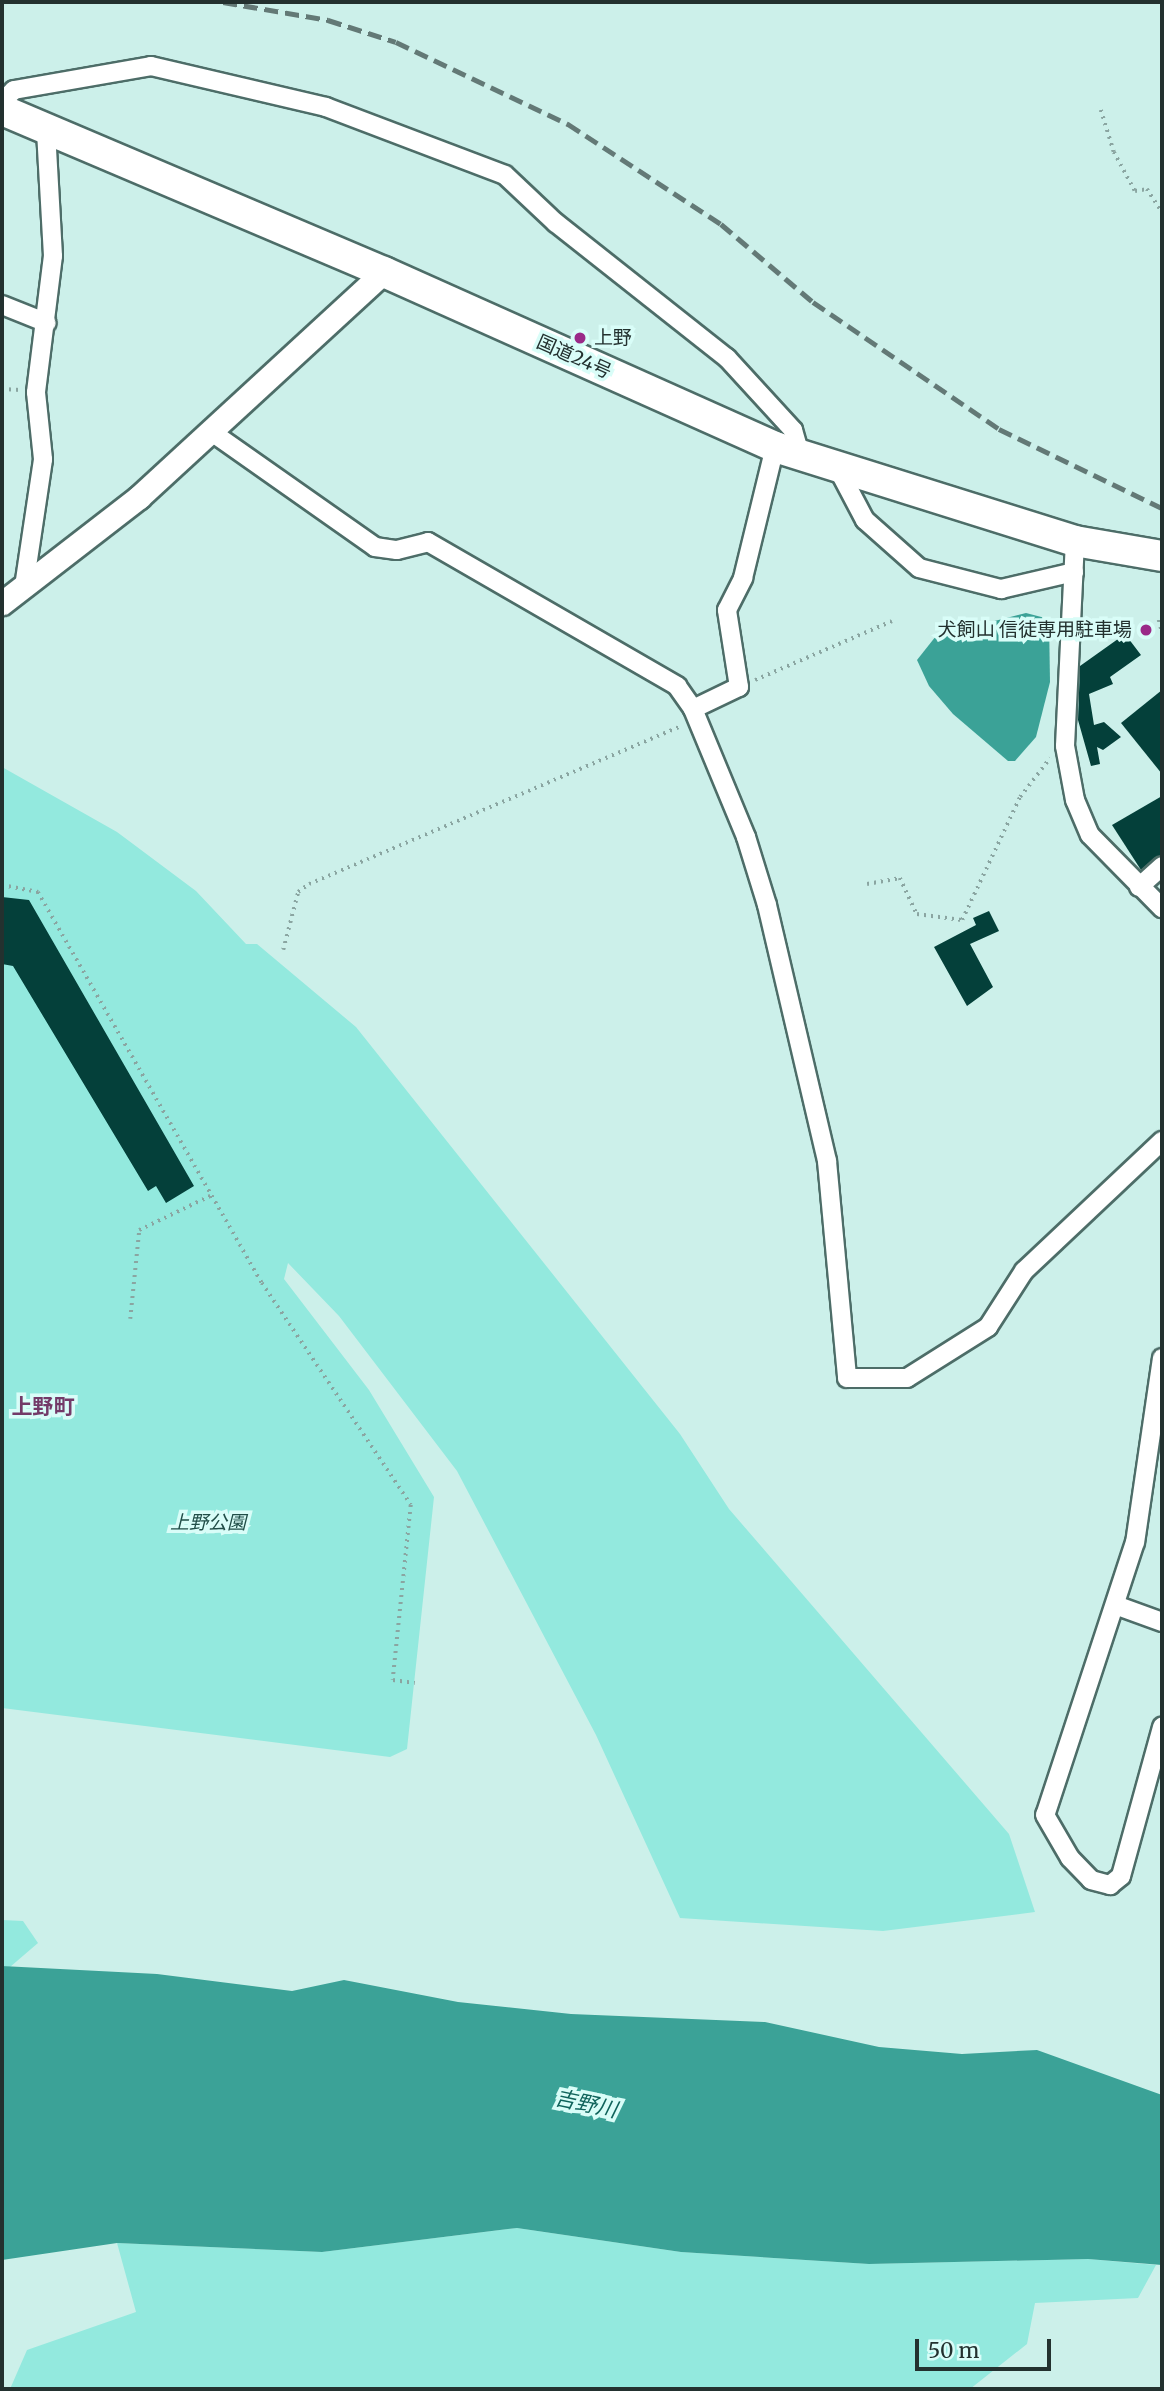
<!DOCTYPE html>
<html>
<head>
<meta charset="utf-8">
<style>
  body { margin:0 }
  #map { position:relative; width:1164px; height:2391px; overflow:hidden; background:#ccf0ea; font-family:Merriweather,"Noto Sans JP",serif }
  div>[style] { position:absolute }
  .green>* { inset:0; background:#93e9de }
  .water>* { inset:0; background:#3ba297 }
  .building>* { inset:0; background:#04403a }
  .path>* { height:3.5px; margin-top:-1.75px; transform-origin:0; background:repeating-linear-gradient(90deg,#8aa5a1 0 2px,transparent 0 7px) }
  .roads { filter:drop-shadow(2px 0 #4d6d68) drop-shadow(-2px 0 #4d6d68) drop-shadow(0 2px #4d6d68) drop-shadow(0 -2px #4d6d68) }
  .minor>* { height:18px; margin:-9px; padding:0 9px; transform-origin:9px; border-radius:9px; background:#fff }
  .tertiary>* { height:23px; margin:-11.5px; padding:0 11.5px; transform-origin:11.5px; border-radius:11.5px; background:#fff }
  .trunk>* { height:30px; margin:-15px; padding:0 15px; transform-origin:15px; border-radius:15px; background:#fff }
  .rail>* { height:5px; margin-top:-2.5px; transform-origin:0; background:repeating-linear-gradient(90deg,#637976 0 14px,transparent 0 21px) }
  .dots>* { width:19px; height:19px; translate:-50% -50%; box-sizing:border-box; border:4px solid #d9fdf8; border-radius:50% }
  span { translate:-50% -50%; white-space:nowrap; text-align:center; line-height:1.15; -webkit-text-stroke:7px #d9fdf8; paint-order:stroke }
  .poi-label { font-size:19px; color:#23312f }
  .left { translate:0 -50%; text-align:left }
  .right { translate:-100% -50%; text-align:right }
  .street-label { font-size:19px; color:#23312f }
  .park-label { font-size:19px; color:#214e48; font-style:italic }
  .neighbourhood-label { font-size:21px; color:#733a68; font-weight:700 }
  .water-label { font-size:21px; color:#0f635b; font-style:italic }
  .frame { position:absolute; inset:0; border:4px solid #23312f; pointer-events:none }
  .scale { position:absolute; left:915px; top:2339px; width:136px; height:32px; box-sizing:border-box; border:4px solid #23312f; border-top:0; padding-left:9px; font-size:21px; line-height:24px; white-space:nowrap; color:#23312f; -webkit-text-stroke:5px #d9fdf8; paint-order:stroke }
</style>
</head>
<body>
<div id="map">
  <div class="green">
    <div style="clip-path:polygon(2px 767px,117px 832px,196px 891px,246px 944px,257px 944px,356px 1027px,680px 1434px,729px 1509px,1009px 1834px,1035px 1912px,883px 1931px,680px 1918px,596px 1735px,457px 1471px,339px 1316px,288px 1263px,284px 1279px,369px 1390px,434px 1497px,407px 1749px,390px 1757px,2px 1708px)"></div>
    <div style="clip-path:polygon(2px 1920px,23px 1921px,38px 1943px,10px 1967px,2px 1966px)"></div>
    <div style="clip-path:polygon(517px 2228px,681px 2252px,869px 2264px,1088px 2259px,1156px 2265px,1138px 2298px,1035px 2303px,1027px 2344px,970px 2389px,10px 2389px,27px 2350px,136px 2312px,117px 2243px,322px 2252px)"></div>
  </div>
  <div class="water">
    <div style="clip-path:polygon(1026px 613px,1049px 619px,1050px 682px,1036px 737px,1015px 761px,1008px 761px,953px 714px,929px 686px,917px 660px,936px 636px)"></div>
    <div style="clip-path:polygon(2px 1966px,157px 1974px,292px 1991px,344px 1980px,458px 2002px,571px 2014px,765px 2022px,879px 2047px,962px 2054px,1037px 2050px,1162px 2095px,1162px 2265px,1088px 2259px,869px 2264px,681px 2252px,517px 2228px,322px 2252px,117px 2243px,2px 2260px)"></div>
  </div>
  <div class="building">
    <div style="clip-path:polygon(1125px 634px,1141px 655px,1110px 677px,1113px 684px,1089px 694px,1094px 725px,1104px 722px,1121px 737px,1103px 750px,1097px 747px,1100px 764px,1091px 766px,1078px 720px,1080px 666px)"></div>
    <div style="clip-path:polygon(1162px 690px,1162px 774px,1121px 723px)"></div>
    <div style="clip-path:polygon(1162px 796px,1162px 855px,1141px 870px,1112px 825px)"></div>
    <div style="clip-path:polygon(2px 897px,29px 900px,194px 1186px,166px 1203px,156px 1186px,148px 1191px,13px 966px,2px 964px)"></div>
    <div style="clip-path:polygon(989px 911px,999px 931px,970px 944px,993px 987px,967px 1006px,934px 947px,976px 925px,973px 918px)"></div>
  </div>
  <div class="path">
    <div style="left:1101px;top:110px;width:44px;rotate:72.8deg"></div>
    <div style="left:1114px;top:152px;width:44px;rotate:61.7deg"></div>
    <div style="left:1135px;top:191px;width:12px;rotate:-9deg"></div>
    <div style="left:1147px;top:189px;width:27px;rotate:57deg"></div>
    <div style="left:2px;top:389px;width:19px;rotate:3deg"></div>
    <div style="left:1159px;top:620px;width:12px;rotate:76deg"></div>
    <div style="left:755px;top:680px;width:149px;rotate:-23.3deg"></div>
    <div style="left:867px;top:884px;width:34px;rotate:-10deg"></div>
    <div style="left:900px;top:878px;width:40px;rotate:65deg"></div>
    <div style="left:917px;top:914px;width:45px;rotate:7.6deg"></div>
    <div style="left:962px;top:920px;width:136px;rotate:-64.8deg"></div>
    <div style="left:1020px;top:797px;width:49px;rotate:-52.4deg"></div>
    <div style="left:2px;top:885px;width:37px;rotate:11deg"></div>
    <div style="left:38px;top:892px;width:451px;rotate:60.2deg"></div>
    <div style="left:262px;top:1283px;width:267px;rotate:56.1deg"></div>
    <div style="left:411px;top:1505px;width:176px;rotate:95.9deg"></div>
    <div style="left:393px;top:1680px;width:22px;rotate:8deg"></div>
    <div style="left:283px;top:950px;width:60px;rotate:-75.5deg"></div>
    <div style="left:298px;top:892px;width:14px;rotate:-36deg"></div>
    <div style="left:309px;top:884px;width:404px;rotate:-23deg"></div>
    <div style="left:130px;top:1319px;width:89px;rotate:-84.2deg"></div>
    <div style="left:139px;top:1230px;width:79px;rotate:-25.6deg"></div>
  </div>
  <div class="roads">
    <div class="minor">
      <div style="left:2px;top:102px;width:17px;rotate:-45deg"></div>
      <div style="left:14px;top:90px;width:139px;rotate:-9.9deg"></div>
      <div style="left:151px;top:66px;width:180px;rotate:13.2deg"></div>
      <div style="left:326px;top:107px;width:191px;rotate:20.8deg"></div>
      <div style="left:505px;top:175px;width:70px;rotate:43.3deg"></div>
      <div style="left:556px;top:223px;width:218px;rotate:38.3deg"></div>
      <div style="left:727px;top:358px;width:98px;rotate:47.5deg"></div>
      <div style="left:793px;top:430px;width:26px;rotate:74deg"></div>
      <div style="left:2px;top:305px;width:48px;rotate:21.8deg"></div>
      <div style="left:213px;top:433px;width:198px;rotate:35.1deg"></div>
      <div style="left:375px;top:547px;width:22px;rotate:8deg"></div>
      <div style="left:397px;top:550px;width:32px;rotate:-14deg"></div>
      <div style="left:428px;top:542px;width:288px;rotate:30deg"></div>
      <div style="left:677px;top:686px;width:28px;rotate:55deg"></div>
      <div style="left:693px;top:709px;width:139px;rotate:67.5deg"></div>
      <div style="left:746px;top:837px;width:71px;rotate:72.8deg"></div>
      <div style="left:767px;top:905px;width:263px;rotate:76.8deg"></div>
      <div style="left:827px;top:1161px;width:218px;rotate:84.7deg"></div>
      <div style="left:847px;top:1378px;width:60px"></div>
      <div style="left:907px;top:1378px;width:96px;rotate:-32.2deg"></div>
      <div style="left:988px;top:1327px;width:67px;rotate:-57.3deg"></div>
      <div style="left:1024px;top:1271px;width:190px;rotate:-43.3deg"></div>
      <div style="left:837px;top:467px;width:60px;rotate:62.2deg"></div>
      <div style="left:865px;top:520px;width:72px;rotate:41.6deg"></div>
      <div style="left:919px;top:568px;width:85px;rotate:14.4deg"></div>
      <div style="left:1001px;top:589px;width:75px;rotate:-13.1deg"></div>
      <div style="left:1075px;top:541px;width:205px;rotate:92.8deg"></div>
      <div style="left:1065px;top:746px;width:55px;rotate:79.5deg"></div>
      <div style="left:1075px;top:800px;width:38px;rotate:67deg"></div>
      <div style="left:1090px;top:835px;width:103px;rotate:45.4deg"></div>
      <div style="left:25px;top:580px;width:122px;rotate:-81.5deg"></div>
      <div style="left:43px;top:459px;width:67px;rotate:-96deg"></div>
      <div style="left:36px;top:392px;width:137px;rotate:-82.9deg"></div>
      <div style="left:53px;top:256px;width:125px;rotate:-93.2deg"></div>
      <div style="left:693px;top:709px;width:51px;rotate:-25.6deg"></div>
      <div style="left:739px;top:687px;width:78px;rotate:-98.9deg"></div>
      <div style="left:727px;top:610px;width:36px;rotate:-63deg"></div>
      <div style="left:743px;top:578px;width:135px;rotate:-76.3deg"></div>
      <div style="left:1139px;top:887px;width:31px;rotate:-42deg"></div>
      <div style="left:1162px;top:1358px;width:186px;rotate:98.3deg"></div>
      <div style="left:1135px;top:1542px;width:287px;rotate:108.2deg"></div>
      <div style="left:1045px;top:1815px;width:50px;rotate:59.8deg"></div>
      <div style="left:1070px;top:1858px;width:30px;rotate:46deg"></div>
      <div style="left:1091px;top:1880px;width:20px;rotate:15deg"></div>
      <div style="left:1110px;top:1885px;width:14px;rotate:-39deg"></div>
      <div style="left:1121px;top:1876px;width:155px;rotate:-74.6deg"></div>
      <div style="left:1118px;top:1606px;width:47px;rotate:20deg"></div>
    </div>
    <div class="tertiary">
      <div style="left:2px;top:603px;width:173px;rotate:-37.7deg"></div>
      <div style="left:139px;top:497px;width:333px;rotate:-42.6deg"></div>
    </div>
    <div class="trunk">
      <div style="left:2px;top:110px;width:415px;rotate:23deg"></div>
      <div style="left:384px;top:272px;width:428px;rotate:24.1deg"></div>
      <div style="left:775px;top:447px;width:314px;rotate:17.4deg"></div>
      <div style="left:1075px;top:541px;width:88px;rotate:9.8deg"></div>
    </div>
  </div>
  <div class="rail">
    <div style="left:223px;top:2px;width:107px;rotate:9.7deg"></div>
    <div style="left:328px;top:20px;width:71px;rotate:17.9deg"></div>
    <div style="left:396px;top:42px;width:191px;rotate:25.5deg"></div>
    <div style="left:568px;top:124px;width:183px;rotate:33.2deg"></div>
    <div style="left:721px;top:224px;width:121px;rotate:40.3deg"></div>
    <div style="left:813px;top:302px;width:225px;rotate:34.3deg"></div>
    <div style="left:999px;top:429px;width:181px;rotate:25.9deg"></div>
  </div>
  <div class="dots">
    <div style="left:580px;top:338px;background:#9a2a88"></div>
    <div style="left:1146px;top:630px;background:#9a2a88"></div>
  </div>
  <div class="poi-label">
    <span class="left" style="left:594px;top:338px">上野</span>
    <span class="right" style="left:1132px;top:630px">犬飼山 信徒専用駐車場</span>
  </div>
  <div class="street-label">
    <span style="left:574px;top:357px;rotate:24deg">国道24号</span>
  </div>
  <div class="park-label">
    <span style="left:208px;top:1523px">上野公園</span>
  </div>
  <div class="neighbourhood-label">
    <span style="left:43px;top:1407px">上野町</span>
  </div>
  <div class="water-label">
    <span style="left:586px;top:2104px;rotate:12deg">吉野川</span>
  </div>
  <div class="frame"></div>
  <div class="scale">50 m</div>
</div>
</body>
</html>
